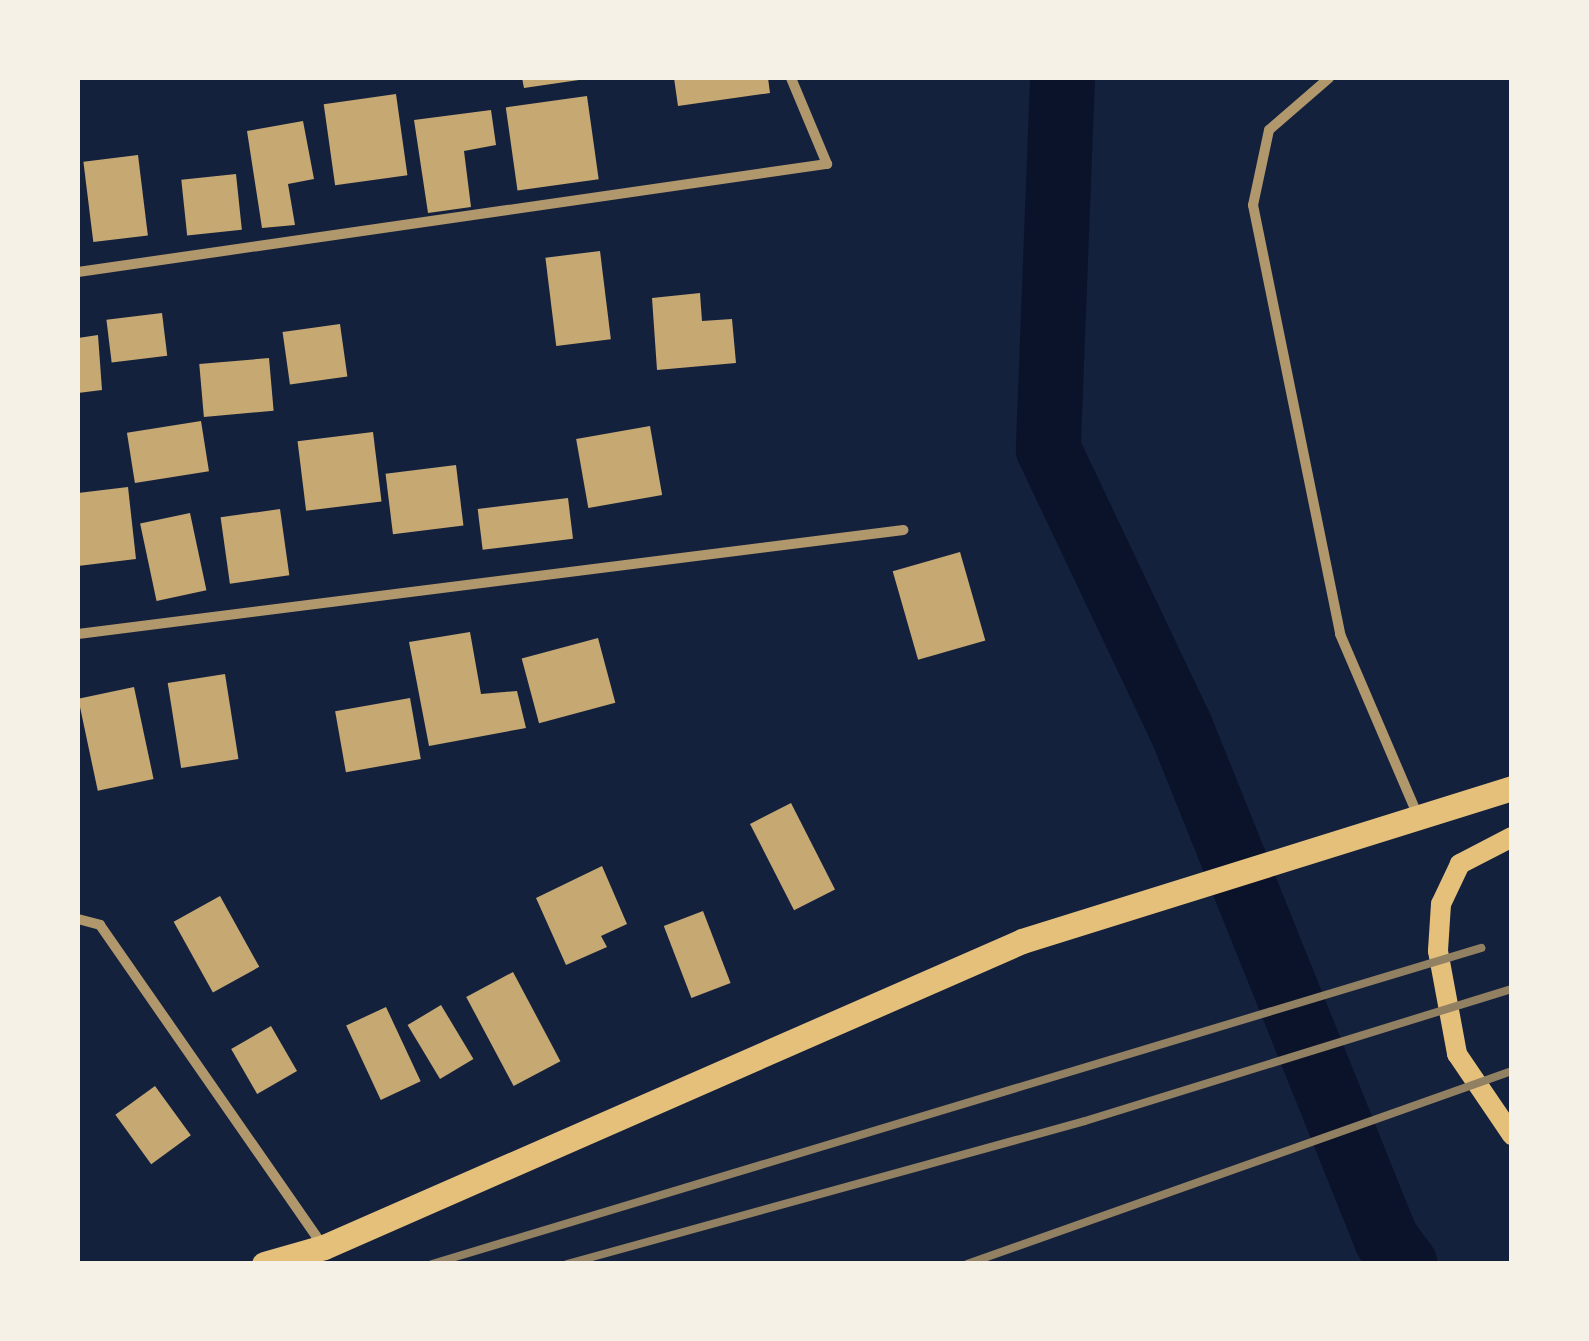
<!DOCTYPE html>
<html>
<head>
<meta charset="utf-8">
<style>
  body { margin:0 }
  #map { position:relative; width:1589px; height:1341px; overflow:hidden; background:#14213d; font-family:"Noto Sans",sans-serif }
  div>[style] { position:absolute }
  .river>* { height:65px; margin:-32.5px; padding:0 32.5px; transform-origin:32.5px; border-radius:32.5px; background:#0b132b }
  .building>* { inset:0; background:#c6a872; transform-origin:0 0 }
  .minor>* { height:10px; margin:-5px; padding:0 5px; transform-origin:5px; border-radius:5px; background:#b1986c }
  .secondary>* { height:20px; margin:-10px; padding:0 10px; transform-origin:10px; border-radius:10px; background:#e5c07b }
  .primary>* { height:25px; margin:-12.5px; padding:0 12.5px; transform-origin:12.5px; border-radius:12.5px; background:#e5c07b }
  .rail>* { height:8px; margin:-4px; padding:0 4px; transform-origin:4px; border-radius:4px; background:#918062 }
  span { translate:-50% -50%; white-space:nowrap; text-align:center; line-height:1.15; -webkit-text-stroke:10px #f6f1e7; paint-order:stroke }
  .frame { position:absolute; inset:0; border:80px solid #f6f1e7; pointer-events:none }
</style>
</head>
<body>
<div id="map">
  <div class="river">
    <div style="left:1062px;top:78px;width:371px;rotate:92.2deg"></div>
    <div style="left:1048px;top:449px;width:310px;rotate:64.6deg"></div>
    <div style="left:1181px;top:729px;width:550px;rotate:68.1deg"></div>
    <div style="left:1386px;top:1239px;width:31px;rotate:53deg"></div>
  </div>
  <div class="building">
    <div style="clip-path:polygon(522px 78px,579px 78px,579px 80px,524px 88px)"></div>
    <div style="clip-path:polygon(674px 78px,768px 78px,770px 93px,678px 106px)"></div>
    <div style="left:396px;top:94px;width:82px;height:73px;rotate:82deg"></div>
    <div style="left:587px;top:96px;width:84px;height:82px;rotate:82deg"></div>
    <div style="clip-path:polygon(491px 110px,496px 145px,464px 151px,471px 207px,428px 213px,414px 120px)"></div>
    <div style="clip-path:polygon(303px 121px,314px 179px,288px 184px,295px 225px,262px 228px,247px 131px)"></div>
    <div style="left:138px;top:155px;width:81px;height:55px;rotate:83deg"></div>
    <div style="left:236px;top:174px;width:56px;height:55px;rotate:84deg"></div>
    <div style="left:600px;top:251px;width:89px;height:55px;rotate:83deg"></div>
    <div style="clip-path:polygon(700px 293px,702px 321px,732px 319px,736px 363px,657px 370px,652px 298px)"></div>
    <div style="left:162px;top:313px;width:43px;height:56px;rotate:83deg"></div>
    <div style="left:340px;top:324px;width:53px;height:58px;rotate:82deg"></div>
    <div style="clip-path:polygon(98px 335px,102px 390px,78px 393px,78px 338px)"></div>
    <div style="left:269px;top:358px;width:53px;height:70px;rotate:85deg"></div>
    <div style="left:201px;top:421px;width:51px;height:75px;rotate:81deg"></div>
    <div style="left:650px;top:426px;width:70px;height:75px;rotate:80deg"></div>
    <div style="left:373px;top:432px;width:70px;height:76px;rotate:83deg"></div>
    <div style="left:456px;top:465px;width:61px;height:71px;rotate:83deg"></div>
    <div style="clip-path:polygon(128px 487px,136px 559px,78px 566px,78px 493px)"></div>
    <div style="left:568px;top:498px;width:41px;height:91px;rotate:83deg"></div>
    <div style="left:280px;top:509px;width:67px;height:60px;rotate:82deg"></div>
    <div style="left:190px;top:513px;width:79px;height:51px;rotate:78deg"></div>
    <div style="left:960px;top:552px;width:92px;height:70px;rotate:74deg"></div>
    <div style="clip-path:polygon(470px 632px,481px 694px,517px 691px,526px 728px,429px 746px,409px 642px)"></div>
    <div style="left:598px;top:638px;width:67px;height:79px;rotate:75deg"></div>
    <div style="left:225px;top:674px;width:86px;height:58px;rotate:81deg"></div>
    <div style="left:134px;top:687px;width:94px;height:57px;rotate:78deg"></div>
    <div style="left:410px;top:698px;width:62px;height:76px;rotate:80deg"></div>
    <div style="left:791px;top:803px;width:97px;height:46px;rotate:63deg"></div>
    <div style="clip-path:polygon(602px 866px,627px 924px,601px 936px,607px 947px,566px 965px,536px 898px)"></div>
    <div style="left:220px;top:896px;width:81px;height:53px;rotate:61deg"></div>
    <div style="left:703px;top:911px;width:77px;height:42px;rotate:69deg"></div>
    <div style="left:513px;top:972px;width:101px;height:53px;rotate:62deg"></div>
    <div style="left:441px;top:1005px;width:63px;height:39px;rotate:59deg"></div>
    <div style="left:386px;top:1007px;width:82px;height:44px;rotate:65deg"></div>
    <div style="left:271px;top:1026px;width:52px;height:46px;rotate:60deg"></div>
    <div style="left:155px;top:1086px;width:61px;height:49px;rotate:54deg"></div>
  </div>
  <div class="minor">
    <div style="left:1329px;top:78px;width:79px;rotate:139.1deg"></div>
    <div style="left:1269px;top:130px;width:77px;rotate:102deg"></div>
    <div style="left:1253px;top:205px;width:438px;rotate:78.5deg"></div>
    <div style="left:1340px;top:634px;width:196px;rotate:66.8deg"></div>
    <div style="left:78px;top:272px;width:757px;rotate:-8.21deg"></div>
    <div style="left:827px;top:164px;width:93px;rotate:-112.7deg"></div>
    <div style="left:78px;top:634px;width:832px;rotate:-7.18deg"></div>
    <div style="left:78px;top:919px;width:23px;rotate:15deg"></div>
    <div style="left:100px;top:925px;width:391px;rotate:55.2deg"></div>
  </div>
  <div class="secondary">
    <div style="left:1512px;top:837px;width:59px;rotate:152.6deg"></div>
    <div style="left:1460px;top:864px;width:44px;rotate:115.4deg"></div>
    <div style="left:1441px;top:904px;width:47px;rotate:93.7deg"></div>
    <div style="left:1438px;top:951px;width:105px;rotate:79.5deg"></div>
    <div style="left:1457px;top:1054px;width:98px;rotate:55.8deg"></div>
  </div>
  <div class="primary">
    <div style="left:264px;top:1264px;width:62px;rotate:-15.8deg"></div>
    <div style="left:324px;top:1247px;width:762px;rotate:-23.67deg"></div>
    <div style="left:1022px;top:941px;width:513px;rotate:-17.34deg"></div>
  </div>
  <div class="rail">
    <div style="left:432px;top:1264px;width:1096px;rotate:-16.76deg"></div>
    <div style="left:567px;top:1264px;width:537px;rotate:-15.43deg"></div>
    <div style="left:1085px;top:1121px;width:447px;rotate:-17.2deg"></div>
    <div style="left:967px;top:1264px;width:578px;rotate:-19.5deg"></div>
  </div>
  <div class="frame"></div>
</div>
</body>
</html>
